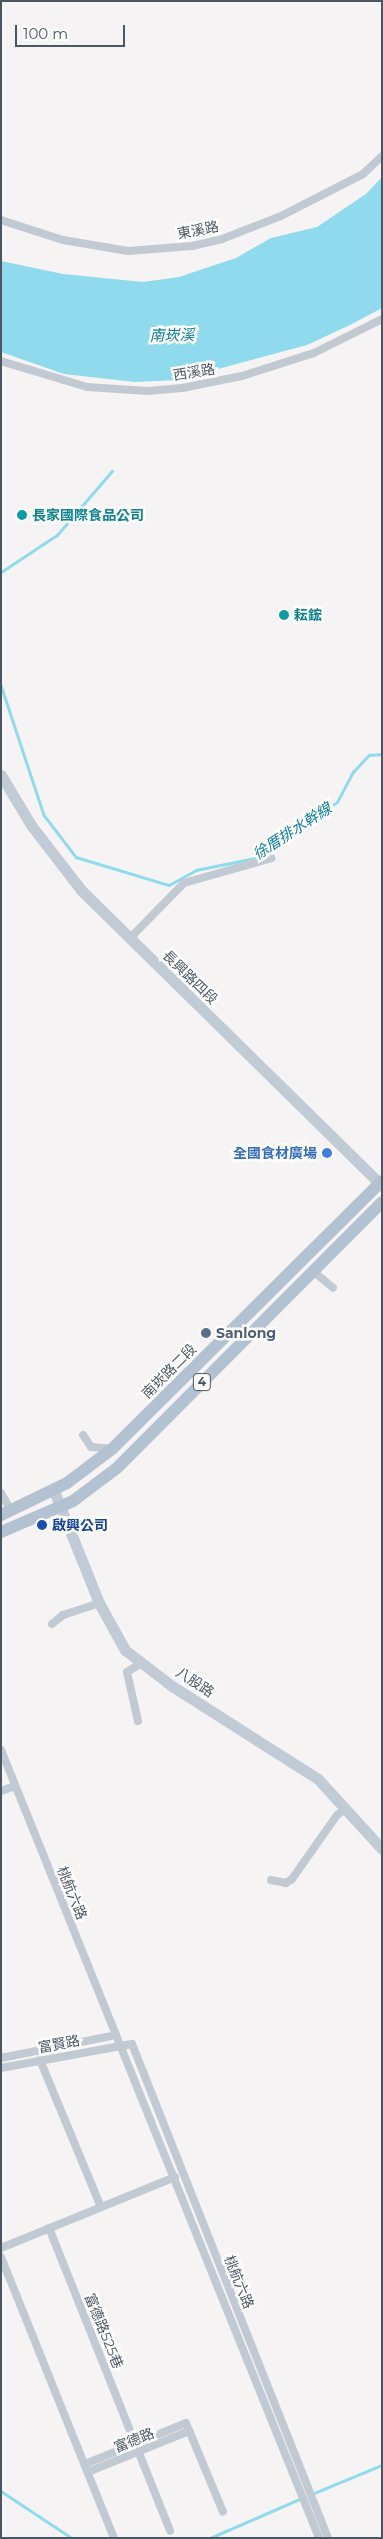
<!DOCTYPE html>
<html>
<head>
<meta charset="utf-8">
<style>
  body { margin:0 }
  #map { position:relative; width:383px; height:2539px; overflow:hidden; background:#f5f3f3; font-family:Montserrat,"Noto Sans TC",sans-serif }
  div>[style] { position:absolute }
  .water>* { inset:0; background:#90daee }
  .stream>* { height:2.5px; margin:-1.25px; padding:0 1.25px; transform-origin:1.25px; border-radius:1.25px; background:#90daee }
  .street>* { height:8px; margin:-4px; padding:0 4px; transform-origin:4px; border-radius:4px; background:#c1cad2 }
  .secondary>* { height:11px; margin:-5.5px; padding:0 5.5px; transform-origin:5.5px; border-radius:5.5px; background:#c1cbd6 }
  .primary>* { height:12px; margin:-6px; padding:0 6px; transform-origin:6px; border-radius:6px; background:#b3c2d1 }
  .dots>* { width:14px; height:14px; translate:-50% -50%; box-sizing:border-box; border:2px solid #fff; border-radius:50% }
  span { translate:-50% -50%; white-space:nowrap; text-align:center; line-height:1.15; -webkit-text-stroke:5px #fff; paint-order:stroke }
  .shield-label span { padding:1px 4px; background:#fff; border:1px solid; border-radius:4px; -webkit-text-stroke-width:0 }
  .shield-label { font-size:12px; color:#4a5661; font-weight:700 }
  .street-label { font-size:14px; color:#4a5661 }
  .culture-label { font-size:14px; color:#0d838f; font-weight:700 }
  .left { translate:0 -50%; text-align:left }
  .shop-label { font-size:14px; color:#366cbe; font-weight:700 }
  .right { translate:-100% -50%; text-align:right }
  .service-label { font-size:14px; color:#4e5e75; font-weight:700 }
  .transit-label { font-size:14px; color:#164399; font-weight:700 }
  .water-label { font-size:15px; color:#0c7c9b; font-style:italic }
  .frame { position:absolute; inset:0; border:2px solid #4a5661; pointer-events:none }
  .scale { position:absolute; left:15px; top:25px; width:110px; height:22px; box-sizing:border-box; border:2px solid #4a5661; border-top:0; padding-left:6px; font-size:15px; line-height:18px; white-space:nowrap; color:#4a5661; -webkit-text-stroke:4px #fff; paint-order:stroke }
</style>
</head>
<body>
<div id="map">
  <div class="water">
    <div style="clip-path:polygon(382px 177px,382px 308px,350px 325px,307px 345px,177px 380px,135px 382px,64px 374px,1px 352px,1px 261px,63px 274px,143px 282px,179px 277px,236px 258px,271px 238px,317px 227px,366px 194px)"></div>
  </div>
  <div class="stream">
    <div style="left:1px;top:572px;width:67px;rotate:-33.5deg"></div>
    <div style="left:57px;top:535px;width:84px;rotate:-49.3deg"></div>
    <div style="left:1px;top:685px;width:137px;rotate:71.7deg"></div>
    <div style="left:44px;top:815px;width:53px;rotate:52.7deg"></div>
    <div style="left:76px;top:857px;width:97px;rotate:16.8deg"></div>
    <div style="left:169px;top:885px;width:31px;rotate:-29deg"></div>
    <div style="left:196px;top:870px;width:60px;rotate:-11.5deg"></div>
    <div style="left:255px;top:858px;width:99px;rotate:-34.3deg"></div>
    <div style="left:337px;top:802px;width:34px;rotate:-62deg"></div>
    <div style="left:353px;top:772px;width:23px;rotate:-47deg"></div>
    <div style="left:369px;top:755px;width:13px;rotate:-4deg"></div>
    <div style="left:1px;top:2491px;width:85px;rotate:33.5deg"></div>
    <div style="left:312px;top:2494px;width:76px;rotate:-22.5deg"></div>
    <div style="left:210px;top:2538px;width:100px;rotate:-23.5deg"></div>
  </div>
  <div class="street">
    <div style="left:1px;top:220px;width:65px;rotate:17.9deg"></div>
    <div style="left:63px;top:240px;width:66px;rotate:9.6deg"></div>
    <div style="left:128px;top:251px;width:64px;rotate:-4.5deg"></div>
    <div style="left:192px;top:246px;width:31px;rotate:-13deg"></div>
    <div style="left:222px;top:239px;width:63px;rotate:-21.3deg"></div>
    <div style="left:281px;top:216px;width:92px;rotate:-27.1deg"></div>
    <div style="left:363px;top:174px;width:26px;rotate:-43deg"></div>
    <div style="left:1px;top:361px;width:90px;rotate:16.8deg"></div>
    <div style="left:87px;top:387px;width:61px;rotate:3.8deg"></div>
    <div style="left:148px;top:391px;width:34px;rotate:-5deg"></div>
    <div style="left:182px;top:388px;width:61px;rotate:-11.3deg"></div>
    <div style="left:242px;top:376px;width:76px;rotate:-17.7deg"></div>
    <div style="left:314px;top:353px;width:76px;rotate:-26.6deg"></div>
    <div style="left:129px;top:939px;width:78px;rotate:-45.5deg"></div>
    <div style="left:184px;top:883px;width:91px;rotate:-15.9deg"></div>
    <div style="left:313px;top:1271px;width:26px;rotate:40deg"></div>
    <div style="left:83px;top:1435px;width:14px;rotate:56deg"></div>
    <div style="left:91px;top:1447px;width:21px;rotate:5deg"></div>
    <div style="left:1px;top:1493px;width:16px;rotate:60deg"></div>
    <div style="left:9px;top:1507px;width:5px;rotate:22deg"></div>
    <div style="left:52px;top:1624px;width:14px;rotate:-39deg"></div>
    <div style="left:63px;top:1615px;width:38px;rotate:-18deg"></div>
    <div style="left:138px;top:1721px;width:50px;rotate:-102.7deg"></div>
    <div style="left:127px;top:1672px;width:15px;rotate:-32deg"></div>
    <div style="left:1px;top:1750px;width:850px;rotate:68.02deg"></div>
    <div style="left:1px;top:1791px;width:15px;rotate:-20deg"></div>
    <div style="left:271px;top:1880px;width:15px;rotate:11deg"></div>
    <div style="left:286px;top:1883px;width:7px;rotate:-34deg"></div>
    <div style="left:292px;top:1879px;width:78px;rotate:-54.9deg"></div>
    <div style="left:337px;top:1815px;width:12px;rotate:-35deg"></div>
    <div style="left:1px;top:2058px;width:117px;rotate:-11.3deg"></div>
    <div style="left:40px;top:2060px;width:159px;rotate:67.5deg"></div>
    <div style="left:1px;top:2068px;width:133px;rotate:-10.4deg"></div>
    <div style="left:132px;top:2044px;width:531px;rotate:68.36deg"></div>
    <div style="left:49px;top:2228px;width:326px;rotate:68.2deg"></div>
    <div style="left:1px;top:2248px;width:188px;rotate:-22.2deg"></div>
    <div style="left:1px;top:2257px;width:303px;rotate:68.1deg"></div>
    <div style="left:85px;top:2464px;width:109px;rotate:-22.1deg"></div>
    <div style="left:186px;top:2423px;width:96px;rotate:67.4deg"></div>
    <div style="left:88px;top:2472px;width:109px;rotate:-22.1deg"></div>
  </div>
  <div class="secondary">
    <div style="left:1px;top:775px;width:58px;rotate:59deg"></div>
    <div style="left:31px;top:825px;width:82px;rotate:52.4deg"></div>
    <div style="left:81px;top:890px;width:422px;rotate:44.5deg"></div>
    <div style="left:54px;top:1491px;width:121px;rotate:68.1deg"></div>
    <div style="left:99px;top:1603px;width:54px;rotate:61deg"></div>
    <div style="left:125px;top:1650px;width:59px;rotate:37.5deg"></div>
    <div style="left:172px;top:1686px;width:173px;rotate:32.5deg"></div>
    <div style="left:318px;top:1779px;width:95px;rotate:47.6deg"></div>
  </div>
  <div class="primary">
    <div style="left:1px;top:1515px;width:73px;rotate:-25.9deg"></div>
    <div style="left:67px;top:1483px;width:56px;rotate:-37.1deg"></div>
    <div style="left:112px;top:1449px;width:380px;rotate:-44.8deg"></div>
    <div style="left:1px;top:1532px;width:78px;rotate:-23.3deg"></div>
    <div style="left:73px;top:1501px;width:55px;rotate:-36.9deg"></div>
    <div style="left:117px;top:1468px;width:375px;rotate:-45.1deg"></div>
  </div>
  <div class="dots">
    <div style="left:22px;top:515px;background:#0f9aa8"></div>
    <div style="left:284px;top:615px;background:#0f9aa8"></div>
    <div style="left:327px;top:1153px;background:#3f7fe0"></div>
    <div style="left:206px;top:1333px;background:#5c6f8a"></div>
    <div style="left:42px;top:1525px;background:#1a4fb4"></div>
  </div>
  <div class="shield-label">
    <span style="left:202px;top:1382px">4</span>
  </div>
  <div class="street-label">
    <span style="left:198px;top:230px;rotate:-11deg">東溪路</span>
    <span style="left:194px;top:372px;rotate:-9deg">西溪路</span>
    <span style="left:190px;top:977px;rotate:44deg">長興路四段</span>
    <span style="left:169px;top:1371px;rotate:-45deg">南崁路二段</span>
    <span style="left:195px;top:1682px;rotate:33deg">八股路</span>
    <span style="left:72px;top:1893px;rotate:68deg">桃航六路</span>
    <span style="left:59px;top:2044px;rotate:-11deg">富賢路</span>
    <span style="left:239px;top:2282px;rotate:68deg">桃航六路</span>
    <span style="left:104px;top:2331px;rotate:68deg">富德路525巷</span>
    <span style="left:134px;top:2440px;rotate:-22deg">富德路</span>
  </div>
  <div class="culture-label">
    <span class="left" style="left:32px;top:515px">長家國際食品公司</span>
    <span class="left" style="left:294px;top:615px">耘鋐</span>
  </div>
  <div class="shop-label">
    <span class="right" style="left:317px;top:1153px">全國食材廣場</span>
  </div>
  <div class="service-label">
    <span class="left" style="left:216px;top:1333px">Sanlong</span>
  </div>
  <div class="transit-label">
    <span class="left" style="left:52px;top:1525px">啟興公司</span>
  </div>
  <div class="water-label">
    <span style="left:172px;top:335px;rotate:-1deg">南崁溪</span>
    <span style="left:292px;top:831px;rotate:-33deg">徐厝排水幹線</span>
  </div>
  <div class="frame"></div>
  <div class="scale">100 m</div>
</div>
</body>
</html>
